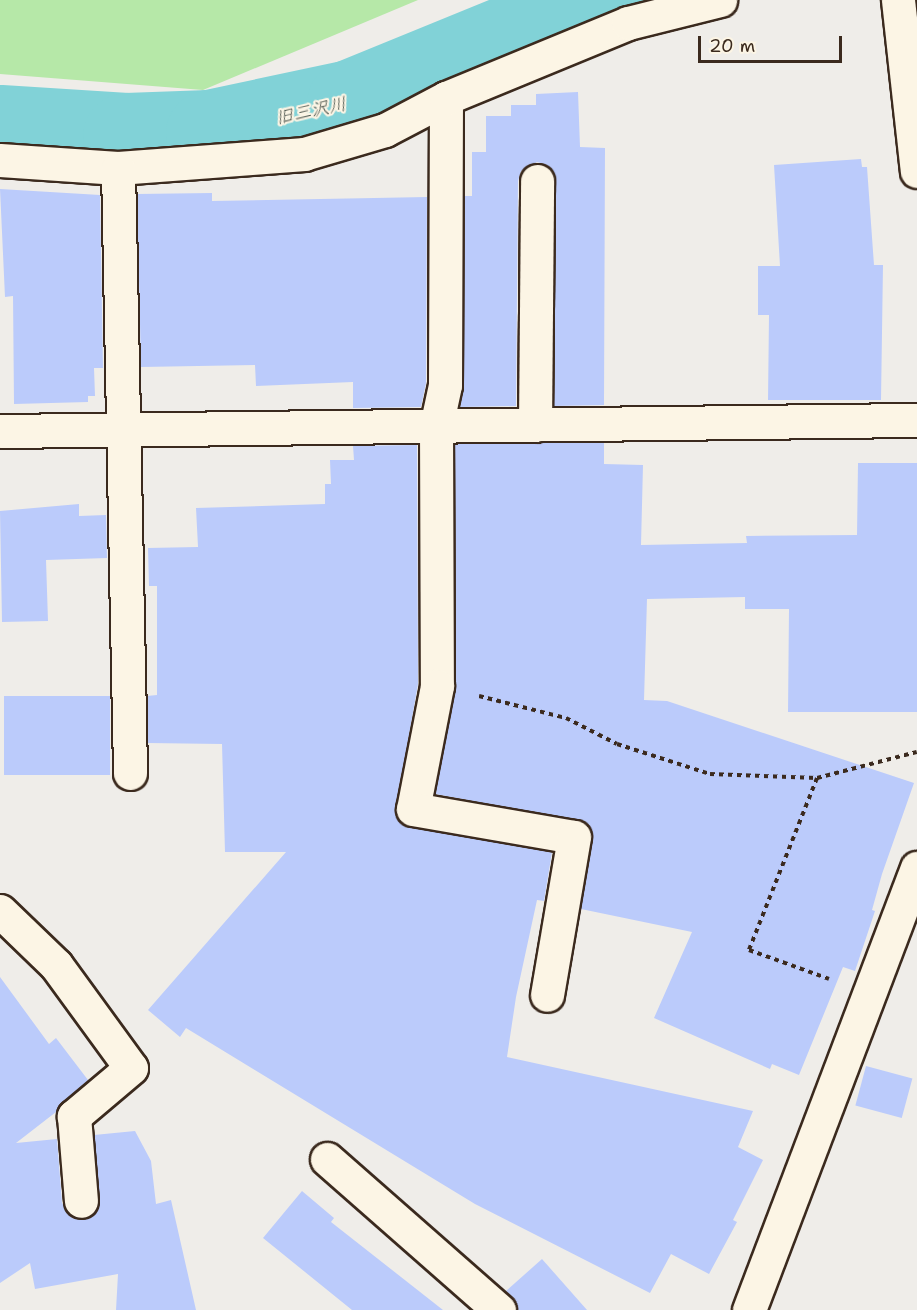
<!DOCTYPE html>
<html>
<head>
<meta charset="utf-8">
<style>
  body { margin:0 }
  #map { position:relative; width:917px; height:1310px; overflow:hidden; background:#efede9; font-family:"Shantell Sans","Klee One",sans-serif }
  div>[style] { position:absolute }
  .green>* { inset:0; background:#b6e8a8 }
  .river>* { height:87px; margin:-43.5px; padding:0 43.5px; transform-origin:43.5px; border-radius:43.5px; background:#81d2d7 }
  .building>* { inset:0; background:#bbcbfb; transform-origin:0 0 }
  .path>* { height:4px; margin-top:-2px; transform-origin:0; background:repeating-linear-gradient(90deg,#3b2a1e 0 4.5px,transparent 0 9px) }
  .roads { filter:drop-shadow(2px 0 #3b2a1e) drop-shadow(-2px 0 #3b2a1e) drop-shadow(0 2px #3b2a1e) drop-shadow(0 -2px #3b2a1e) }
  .minor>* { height:33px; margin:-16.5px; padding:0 16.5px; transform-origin:16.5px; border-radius:16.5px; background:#fcf5e5 }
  span { translate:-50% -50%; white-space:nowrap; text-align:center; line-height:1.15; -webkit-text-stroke:4.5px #fcf5e5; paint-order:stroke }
  .water-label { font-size:18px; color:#4c544c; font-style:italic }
  .scale { position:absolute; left:698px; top:36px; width:144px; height:27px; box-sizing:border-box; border:3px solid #3b2a1e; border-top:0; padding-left:8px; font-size:18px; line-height:21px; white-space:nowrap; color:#3b2a1e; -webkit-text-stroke:4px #fcf5e5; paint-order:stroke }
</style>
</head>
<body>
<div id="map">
  <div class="green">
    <div style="clip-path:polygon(0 0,418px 0,203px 90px,0 74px)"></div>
  </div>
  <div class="river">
    <div style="left:0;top:128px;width:126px;rotate:3.6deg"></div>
    <div style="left:126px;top:136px;width:83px;rotate:-2.1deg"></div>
    <div style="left:209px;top:133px;width:144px;rotate:-12deg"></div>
    <div style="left:350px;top:103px;width:273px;rotate:-22.2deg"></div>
  </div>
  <div class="building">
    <div style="clip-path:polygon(578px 92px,580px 147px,605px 148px,604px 405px,554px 406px,556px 181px,547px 165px,537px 162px,521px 171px,518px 181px,516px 406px,460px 407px,464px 385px,464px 196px,472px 196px,472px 152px,486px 152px,486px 116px,511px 116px,511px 105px,536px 105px,536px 94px)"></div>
    <div style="clip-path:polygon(861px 159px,862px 167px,867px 167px,874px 265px,883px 265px,881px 400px,768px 400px,769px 315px,758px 315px,758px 266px,780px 266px,774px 165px)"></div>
    <div style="clip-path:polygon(0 189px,100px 195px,103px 368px,94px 368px,95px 396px,88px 396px,88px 402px,14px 404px,13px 296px,5px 297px)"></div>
    <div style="clip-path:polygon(212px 193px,212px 201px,427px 197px,426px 383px,421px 407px,353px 408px,353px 382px,256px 386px,255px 365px,141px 367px,137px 194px)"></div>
    <div style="clip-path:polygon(604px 442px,604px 464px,643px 465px,641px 545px,747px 543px,746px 536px,857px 535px,858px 463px,917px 463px,917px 712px,788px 712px,789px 609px,745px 609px,745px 597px,647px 599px,644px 700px,667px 701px,914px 783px,882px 874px,872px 910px,875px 911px,855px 971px,843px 967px,799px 1075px,772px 1064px,770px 1069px,654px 1018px,692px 932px,581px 909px,592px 840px,586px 822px,435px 794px,456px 686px,455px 444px)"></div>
    <div style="clip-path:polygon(417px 445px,418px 684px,395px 815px,410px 827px,552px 852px,544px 901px,537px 900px,516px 997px,507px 1057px,753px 1111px,738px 1147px,763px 1160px,733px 1220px,737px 1222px,709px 1274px,671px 1254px,650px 1293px,475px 1204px,186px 1028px,180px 1037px,148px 1010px,286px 852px,225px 852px,222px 744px,148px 743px,147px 696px,157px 695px,157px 586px,149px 586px,148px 548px,198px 547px,196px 508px,325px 504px,325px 484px,331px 484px,330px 460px,354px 460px,353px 446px)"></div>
    <div style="clip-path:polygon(79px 504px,79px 516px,106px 515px,107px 558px,46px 560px,48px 621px,2px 622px,0 511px)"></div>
    <div style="left:4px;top:696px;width:106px;height:79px"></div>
    <div style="clip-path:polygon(0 977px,49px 1044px,56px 1038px,88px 1080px,56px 1112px,16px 1143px,57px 1139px,62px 1203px,72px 1218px,83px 1220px,98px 1210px,100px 1200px,94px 1135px,135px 1131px,151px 1161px,156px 1204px,171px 1200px,196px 1310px,116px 1310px,118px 1274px,35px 1289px,30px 1263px,0 1283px)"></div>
    <div style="left:866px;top:1066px;width:48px;height:41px;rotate:15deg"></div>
    <div style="clip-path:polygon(302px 1191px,334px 1218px,331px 1222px,443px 1310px,352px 1310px,263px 1238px)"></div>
    <div style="clip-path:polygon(542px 1259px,587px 1310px,517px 1310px,506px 1291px)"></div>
  </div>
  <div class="path">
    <div style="left:479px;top:696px;width:90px;rotate:14.2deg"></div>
    <div style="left:566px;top:718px;width:57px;rotate:27deg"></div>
    <div style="left:617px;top:744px;width:98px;rotate:17.9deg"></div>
    <div style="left:710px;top:774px;width:107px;rotate:2.1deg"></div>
    <div style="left:817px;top:778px;width:103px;rotate:-14.6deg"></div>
    <div style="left:817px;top:778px;width:185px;rotate:111.6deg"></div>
    <div style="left:749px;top:950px;width:85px;rotate:19.9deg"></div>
  </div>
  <div class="roads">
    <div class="minor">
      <div style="left:898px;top:0;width:172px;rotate:83.7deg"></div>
      <div style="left:446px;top:98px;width:287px;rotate:90.2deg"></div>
      <div style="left:445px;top:385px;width:43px;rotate:102.1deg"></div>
      <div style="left:436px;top:427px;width:259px;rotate:89.8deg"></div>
      <div style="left:437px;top:686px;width:125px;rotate:101deg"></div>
      <div style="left:413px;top:809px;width:163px;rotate:9.9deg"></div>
      <div style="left:574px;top:837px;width:160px;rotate:99.7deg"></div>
      <div style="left:0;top:160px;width:118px;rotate:3.9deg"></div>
      <div style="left:118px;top:168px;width:187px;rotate:-4.3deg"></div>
      <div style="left:304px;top:154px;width:84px;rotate:-16.5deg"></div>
      <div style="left:385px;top:130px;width:69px;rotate:-27.7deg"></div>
      <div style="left:446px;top:98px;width:197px;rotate:-22.4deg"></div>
      <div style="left:628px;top:23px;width:95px;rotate:-14deg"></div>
      <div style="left:118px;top:168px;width:605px;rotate:88.86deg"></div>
      <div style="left:535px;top:425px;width:244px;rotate:-89.5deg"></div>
      <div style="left:0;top:431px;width:917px;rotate:-0.69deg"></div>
      <div style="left:0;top:911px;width:78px;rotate:44deg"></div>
      <div style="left:56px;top:965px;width:127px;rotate:53.9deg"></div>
      <div style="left:131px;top:1068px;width:75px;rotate:139.9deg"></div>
      <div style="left:74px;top:1116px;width:85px;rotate:85.3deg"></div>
      <div style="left:327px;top:1159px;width:229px;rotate:41.3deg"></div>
      <div style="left:749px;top:1310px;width:473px;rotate:-69.2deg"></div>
    </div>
  </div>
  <div class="water-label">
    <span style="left:311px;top:111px;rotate:-12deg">旧三沢川</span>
  </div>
  <div class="scale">20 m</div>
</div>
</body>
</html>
